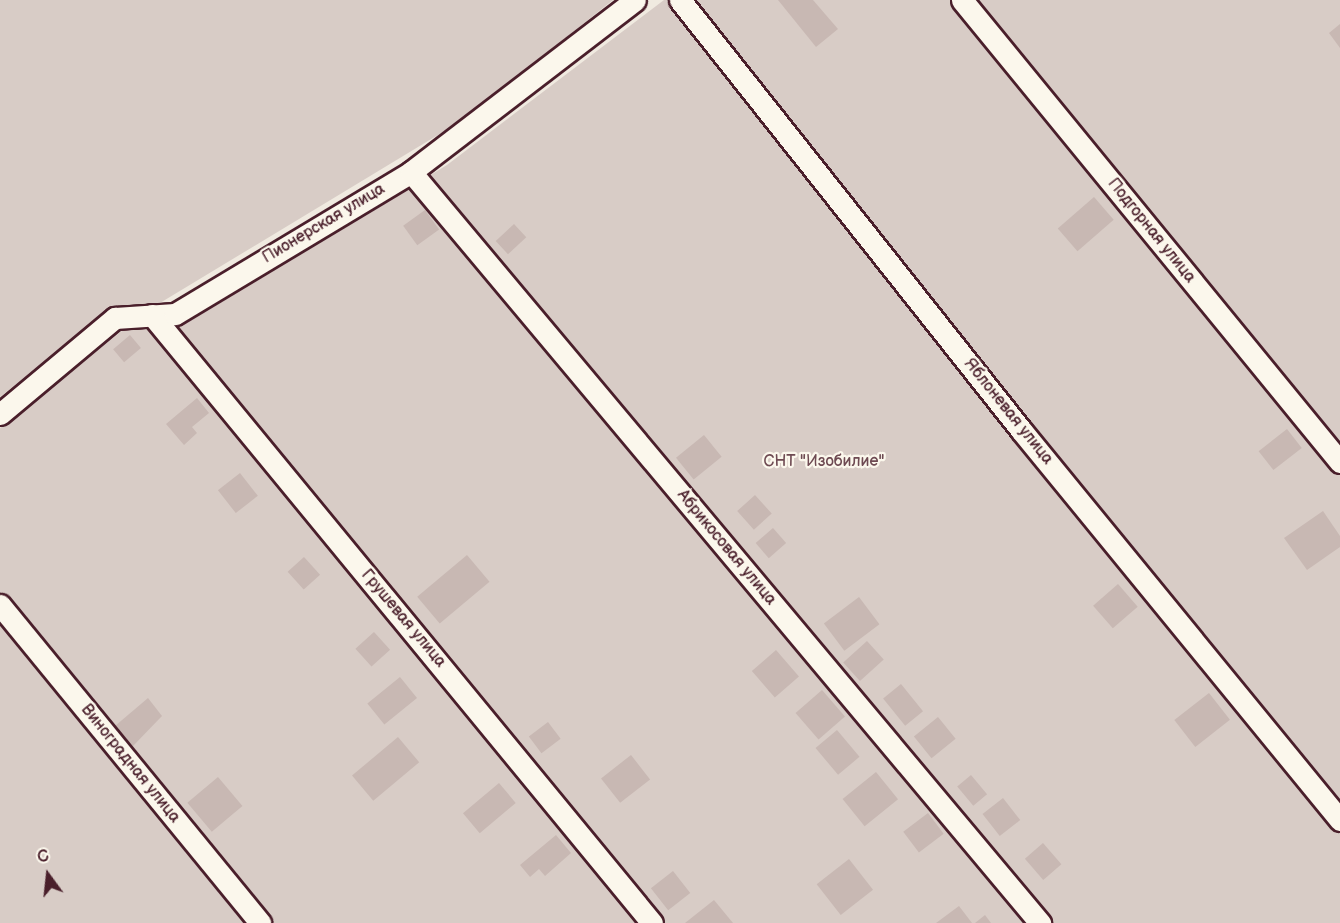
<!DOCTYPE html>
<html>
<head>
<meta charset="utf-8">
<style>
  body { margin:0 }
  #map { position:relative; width:1340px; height:923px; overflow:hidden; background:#f0eae0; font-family:"Balsamiq Sans",sans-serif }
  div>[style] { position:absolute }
  .green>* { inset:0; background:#d8ccc6 }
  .building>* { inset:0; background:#c8b8b3; transform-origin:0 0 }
  .roads { filter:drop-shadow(2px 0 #4a1f2b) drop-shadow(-2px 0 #4a1f2b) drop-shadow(0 2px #4a1f2b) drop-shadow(0 -2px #4a1f2b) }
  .minor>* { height:21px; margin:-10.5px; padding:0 10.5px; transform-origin:10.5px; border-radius:10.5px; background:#fbf7ec }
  span { translate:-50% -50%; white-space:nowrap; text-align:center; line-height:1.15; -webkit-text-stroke:4.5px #fbf7ec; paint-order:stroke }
  .street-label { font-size:16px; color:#4a1f2b }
  .park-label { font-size:16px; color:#6e4a52 }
  .north { position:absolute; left:18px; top:845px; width:60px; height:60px; -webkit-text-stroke:4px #fbf7ec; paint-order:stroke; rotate:345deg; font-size:16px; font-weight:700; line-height:24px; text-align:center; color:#4a1f2b }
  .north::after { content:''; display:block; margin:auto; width:21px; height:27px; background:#4a1f2b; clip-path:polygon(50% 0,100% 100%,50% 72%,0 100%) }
</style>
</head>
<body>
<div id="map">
  <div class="green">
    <div style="clip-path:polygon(0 0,613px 0,461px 121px,155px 306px,110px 308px,0 397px)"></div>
    <div style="clip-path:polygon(664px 0,1340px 0,1340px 923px,0 923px,0 428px,128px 326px,180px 326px,447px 165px)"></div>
  </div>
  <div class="building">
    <div style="clip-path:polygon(778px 0,813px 0,838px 29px,816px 47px)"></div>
    <div style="clip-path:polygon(1340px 24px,1340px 48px,1329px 33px)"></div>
    <div style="left:1094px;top:197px;width:30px;height:48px;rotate:49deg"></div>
    <div style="left:425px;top:210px;width:24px;height:27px;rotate:54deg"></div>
    <div style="left:514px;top:224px;width:18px;height:25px;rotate:47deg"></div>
    <div style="left:130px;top:335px;width:17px;height:22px;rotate:50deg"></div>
    <div style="clip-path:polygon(197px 398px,209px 413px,192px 427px,197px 433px,184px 445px,166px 424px)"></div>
    <div style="left:1287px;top:429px;width:24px;height:36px;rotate:52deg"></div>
    <div style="left:704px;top:435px;width:28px;height:36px;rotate:51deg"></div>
    <div style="left:240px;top:473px;width:29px;height:28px;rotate:52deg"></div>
    <div style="left:755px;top:495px;width:25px;height:24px;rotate:48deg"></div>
    <div style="clip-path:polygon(1323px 511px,1340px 536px,1340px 547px,1307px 570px,1284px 538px)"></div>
    <div style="left:773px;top:528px;width:20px;height:23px;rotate:49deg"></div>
    <div style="left:467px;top:555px;width:35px;height:65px;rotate:50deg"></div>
    <div style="left:304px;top:557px;width:24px;height:22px;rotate:48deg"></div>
    <div style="left:1118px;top:584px;width:30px;height:33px;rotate:49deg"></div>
    <div style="left:859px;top:597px;width:34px;height:44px;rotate:53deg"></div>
    <div style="left:374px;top:632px;width:24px;height:25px;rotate:48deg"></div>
    <div style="left:867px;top:641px;width:25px;height:32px;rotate:48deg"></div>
    <div style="left:776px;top:650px;width:35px;height:32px;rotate:49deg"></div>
    <div style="left:400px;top:677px;width:27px;height:42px;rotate:51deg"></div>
    <div style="left:901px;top:684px;width:35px;height:23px;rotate:51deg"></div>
    <div style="left:822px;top:690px;width:35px;height:35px;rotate:49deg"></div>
    <div style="left:1209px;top:693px;width:34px;height:44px;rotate:52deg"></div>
    <div style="clip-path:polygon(148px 698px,162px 716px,133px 746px,115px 726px)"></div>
    <div style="left:938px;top:717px;width:28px;height:31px;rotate:51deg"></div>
    <div style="left:548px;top:722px;width:21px;height:24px;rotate:53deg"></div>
    <div style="left:837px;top:730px;width:35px;height:28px;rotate:50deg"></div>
    <div style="left:398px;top:737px;width:33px;height:60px;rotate:50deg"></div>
    <div style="left:631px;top:755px;width:31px;height:38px;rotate:52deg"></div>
    <div style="left:876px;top:772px;width:35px;height:43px;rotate:51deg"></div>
    <div style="left:971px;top:775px;width:25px;height:18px;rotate:50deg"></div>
    <div style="left:218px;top:777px;width:38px;height:40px;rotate:50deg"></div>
    <div style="left:499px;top:783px;width:26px;height:47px;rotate:50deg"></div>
    <div style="left:1003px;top:798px;width:28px;height:26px;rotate:52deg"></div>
    <div style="left:928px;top:813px;width:26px;height:31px;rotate:53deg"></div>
    <div style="clip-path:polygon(556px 835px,571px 853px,545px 876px,539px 869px,530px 877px,520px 865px)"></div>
    <div style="left:1043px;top:843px;width:28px;height:24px;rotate:49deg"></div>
    <div style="left:849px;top:859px;width:39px;height:41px;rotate:52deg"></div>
    <div style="left:673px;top:871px;width:28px;height:28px;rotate:52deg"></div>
    <div style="clip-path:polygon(714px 900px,733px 923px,685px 923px)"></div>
    <div style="clip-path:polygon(959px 906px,972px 923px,936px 923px)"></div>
    <div style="clip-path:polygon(985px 915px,991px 923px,975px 923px)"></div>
  </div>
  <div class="roads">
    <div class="minor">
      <div style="left:680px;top:0;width:549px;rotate:51.58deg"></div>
      <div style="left:1021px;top:430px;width:504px;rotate:50.72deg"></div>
      <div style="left:962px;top:0;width:597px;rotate:50.71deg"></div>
      <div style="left:411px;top:172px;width:980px;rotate:50.05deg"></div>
      <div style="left:152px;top:315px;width:787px;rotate:50.57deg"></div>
      <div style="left:0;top:414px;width:150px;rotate:-39.9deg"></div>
      <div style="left:115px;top:318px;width:60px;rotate:-3.8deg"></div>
      <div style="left:175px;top:314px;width:275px;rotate:-31deg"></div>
      <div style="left:411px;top:172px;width:282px;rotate:-37.5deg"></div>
      <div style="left:0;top:605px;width:411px;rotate:50.7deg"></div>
    </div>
  </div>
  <div class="street-label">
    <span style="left:324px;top:224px;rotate:-31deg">Пионерская улица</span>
    <span style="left:1151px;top:231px;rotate:51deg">Подгорная улица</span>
    <span style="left:1008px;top:412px;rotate:51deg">Яблоневая улица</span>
    <span style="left:726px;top:548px;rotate:50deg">Абрикосовая улица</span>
    <span style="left:403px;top:619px;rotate:50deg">Грушевая улица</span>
    <span style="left:130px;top:764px;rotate:51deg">Виноградная улица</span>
  </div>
  <div class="park-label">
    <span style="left:824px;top:462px">СНТ "Изобилие"</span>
  </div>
  <div class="north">С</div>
</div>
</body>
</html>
